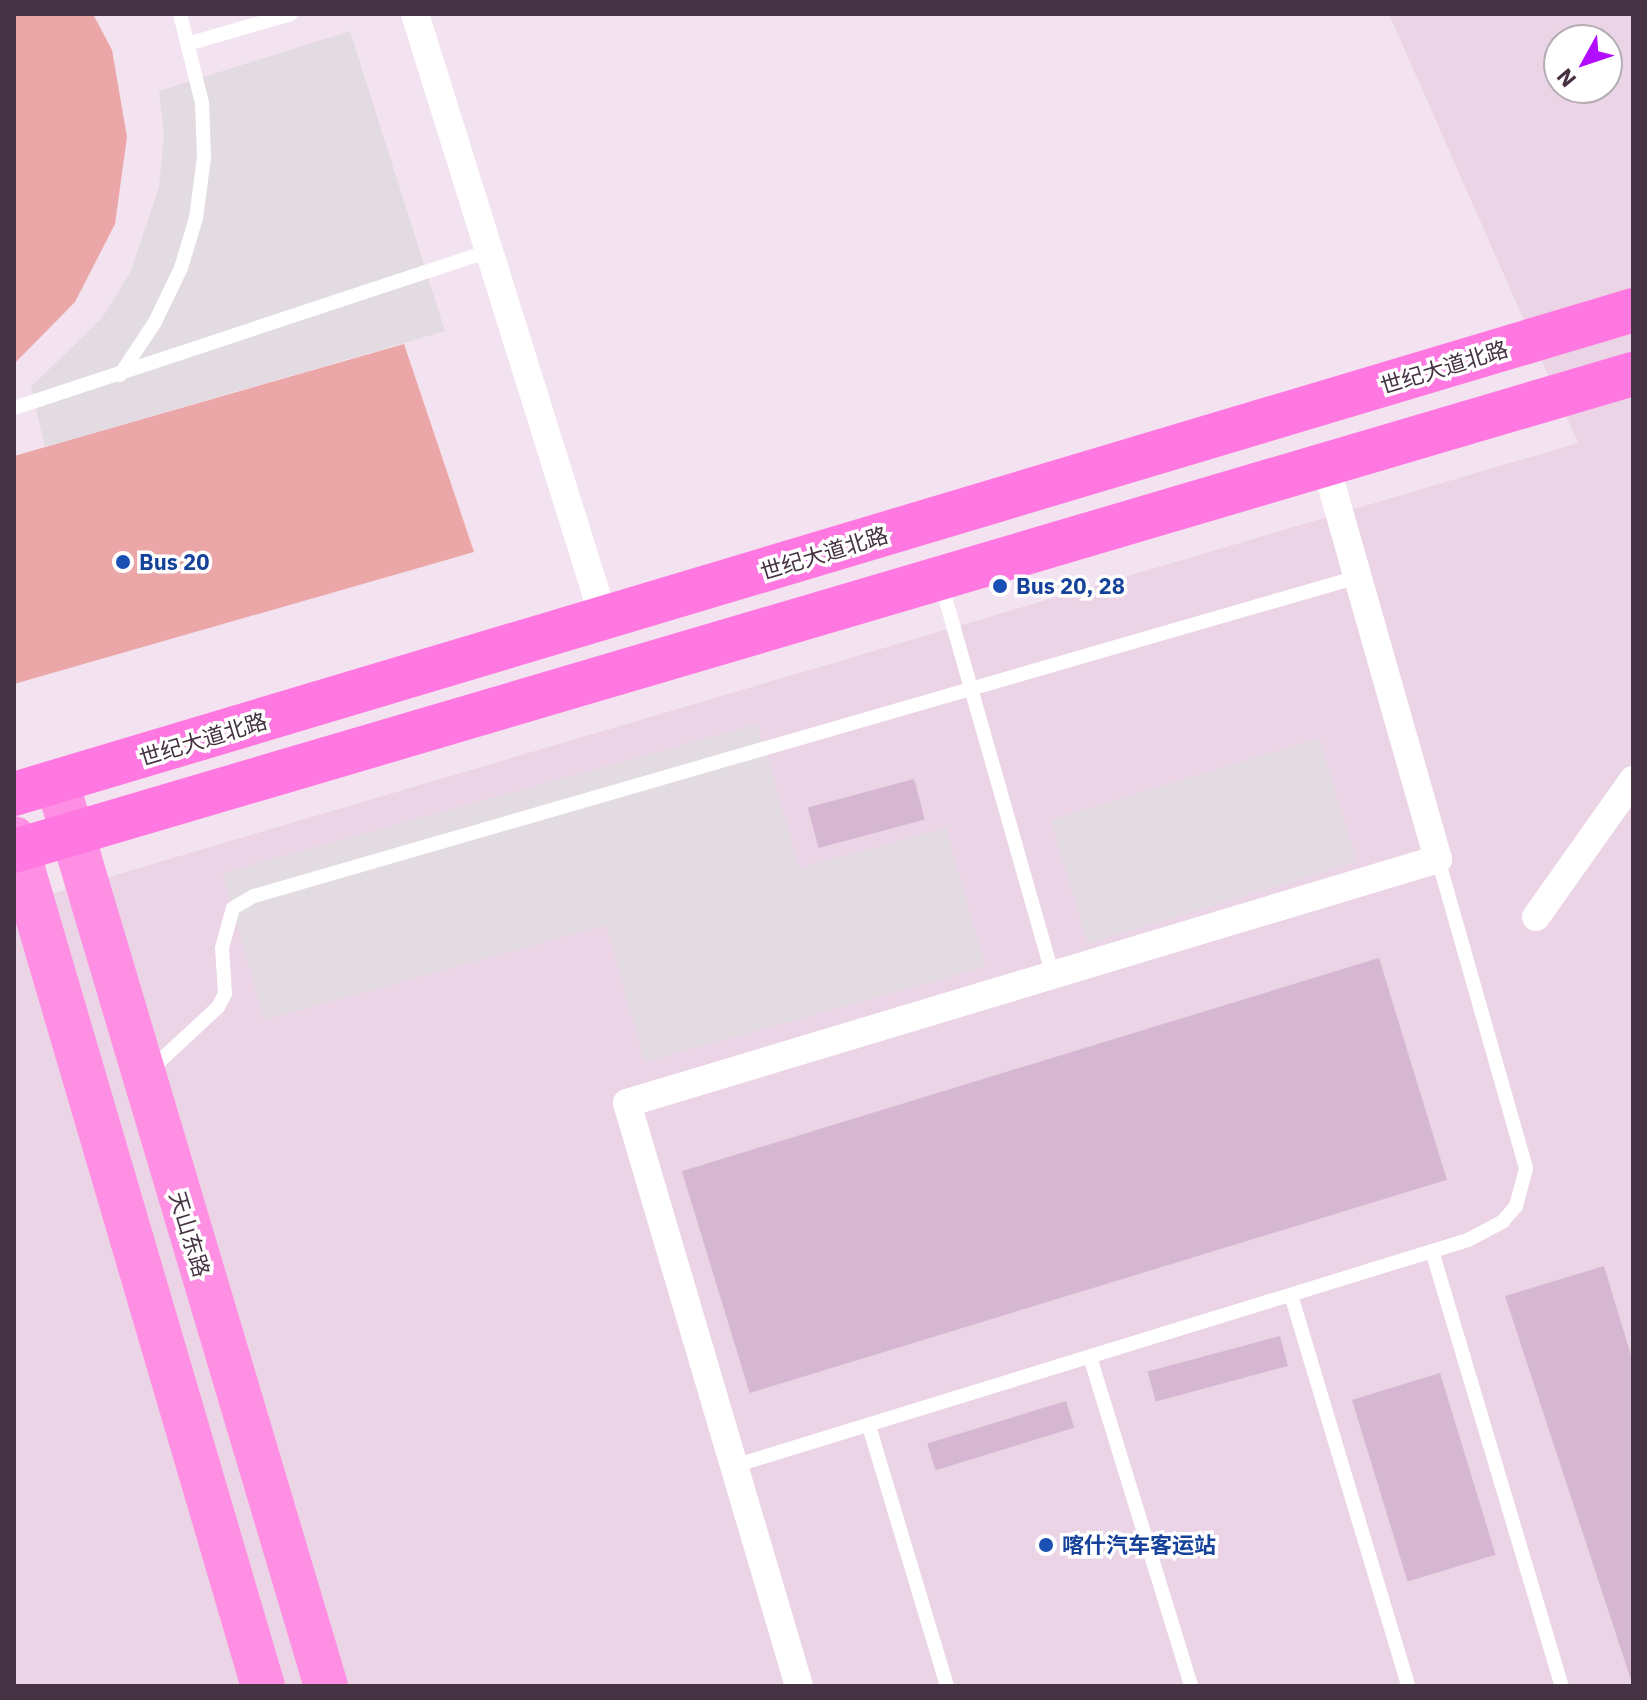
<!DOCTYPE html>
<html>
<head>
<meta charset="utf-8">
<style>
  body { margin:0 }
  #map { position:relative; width:1647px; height:1700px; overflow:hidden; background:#f3e2ef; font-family:"IBM Plex Sans","Noto Sans SC",sans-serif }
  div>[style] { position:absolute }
  .residential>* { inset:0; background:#ebd4e6 }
  .green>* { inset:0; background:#eba7a8 }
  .parking>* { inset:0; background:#e3dbe2; transform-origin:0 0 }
  .building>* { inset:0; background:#d5b7d1; transform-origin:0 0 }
  .service>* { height:14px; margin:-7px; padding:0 7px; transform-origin:7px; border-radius:7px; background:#fff }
  .minor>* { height:28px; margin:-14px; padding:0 14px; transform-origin:14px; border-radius:14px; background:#fff }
  .primary>* { height:44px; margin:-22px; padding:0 22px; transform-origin:22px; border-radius:22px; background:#ff8fe3 }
  .trunk>* { height:44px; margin:-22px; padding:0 22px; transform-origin:22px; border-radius:22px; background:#ff78e1 }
  .dots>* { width:22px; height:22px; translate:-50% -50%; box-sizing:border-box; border:4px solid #fff; border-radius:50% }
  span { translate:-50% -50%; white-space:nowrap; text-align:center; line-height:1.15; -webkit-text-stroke:7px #fff; paint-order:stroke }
  .street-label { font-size:22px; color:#453242 }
  .transit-label { font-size:22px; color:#164399; font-weight:700 }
  .left { translate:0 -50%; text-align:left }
  .frame { position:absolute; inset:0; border:16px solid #453242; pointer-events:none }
  .north { position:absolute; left:1543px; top:24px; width:80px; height:80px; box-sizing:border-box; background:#fff; border:2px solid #b5adb3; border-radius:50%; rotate:230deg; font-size:22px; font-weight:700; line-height:32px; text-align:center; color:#453242 }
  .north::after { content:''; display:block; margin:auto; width:28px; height:36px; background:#b30dff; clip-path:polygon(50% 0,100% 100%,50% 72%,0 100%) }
</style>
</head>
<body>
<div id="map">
  <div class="residential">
    <div style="clip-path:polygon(evenodd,1389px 14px,1633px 14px,1633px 1686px,14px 1686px,14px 905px,1578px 443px,1389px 14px,1559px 40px,1607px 40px,1607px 88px,1559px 88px,1559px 40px)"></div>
  </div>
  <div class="green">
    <div style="clip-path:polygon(14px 14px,93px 14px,112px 50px,127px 137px,115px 224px,75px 302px,14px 364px)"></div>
    <div style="clip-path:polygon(404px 344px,474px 552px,14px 684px,14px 456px)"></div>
  </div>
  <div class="parking">
    <div style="clip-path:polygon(350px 31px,445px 331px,45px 447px,31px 387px,102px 318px,130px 273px,159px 187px,164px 134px,159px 91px)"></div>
    <div style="clip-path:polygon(758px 724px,799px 868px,946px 828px,985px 967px,645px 1062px,606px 925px,264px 1020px,223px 873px)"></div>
    <div style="left:1319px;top:738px;width:129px;height:281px;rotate:73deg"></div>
  </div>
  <div class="building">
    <div style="left:914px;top:779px;width:42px;height:110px;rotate:75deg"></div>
    <div style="left:1379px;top:958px;width:232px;height:729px;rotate:73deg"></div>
    <div style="clip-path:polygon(1604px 1266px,1633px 1362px,1633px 1686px,1505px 1296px)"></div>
    <div style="left:1280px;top:1336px;width:31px;height:137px;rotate:75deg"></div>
    <div style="left:1440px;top:1373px;width:190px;height:92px;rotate:73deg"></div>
    <div style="left:1066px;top:1401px;width:28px;height:145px;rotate:73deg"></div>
  </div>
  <div class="service">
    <div style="left:191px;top:43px;width:104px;rotate:-16.2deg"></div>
    <div style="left:120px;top:375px;width:64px;rotate:-56.6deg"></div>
    <div style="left:155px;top:322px;width:60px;rotate:-64.3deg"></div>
    <div style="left:181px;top:268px;width:52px;rotate:-73.3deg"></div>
    <div style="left:196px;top:218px;width:62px;rotate:-82.5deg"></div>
    <div style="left:204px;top:157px;width:54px;rotate:-92.1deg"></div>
    <div style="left:202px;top:103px;width:92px;rotate:-103.9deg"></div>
    <div style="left:14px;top:408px;width:500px;rotate:-18.29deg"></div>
    <div style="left:941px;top:583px;width:408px;rotate:74.1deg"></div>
    <div style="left:149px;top:1071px;width:94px;rotate:-42.8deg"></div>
    <div style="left:218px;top:1007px;width:15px;rotate:-62deg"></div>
    <div style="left:225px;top:994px;width:46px;rotate:-93.7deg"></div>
    <div style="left:222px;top:948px;width:41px;rotate:-74.6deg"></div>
    <div style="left:233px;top:908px;width:24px;rotate:-30deg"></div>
    <div style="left:254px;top:896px;width:1149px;rotate:-16.12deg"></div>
    <div style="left:1432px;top:1251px;width:454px;rotate:73.4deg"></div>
    <div style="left:1291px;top:1295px;width:408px;rotate:73.3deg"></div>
    <div style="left:1090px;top:1357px;width:344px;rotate:72.9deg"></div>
    <div style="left:869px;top:1426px;width:271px;rotate:73.3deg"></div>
    <div style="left:734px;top:1466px;width:768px;rotate:-17.11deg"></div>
    <div style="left:1468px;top:1240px;width:40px;rotate:-28deg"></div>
    <div style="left:1503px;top:1221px;width:20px;rotate:-49deg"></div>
    <div style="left:1516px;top:1206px;width:39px;rotate:-75deg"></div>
    <div style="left:1526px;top:1168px;width:321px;rotate:-105.9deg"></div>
  </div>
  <div class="minor">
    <div style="left:415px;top:14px;width:634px;rotate:72.65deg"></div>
    <div style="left:1536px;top:917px;width:168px;rotate:-54.7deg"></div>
    <div style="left:799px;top:1686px;width:608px;rotate:-106.44deg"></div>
    <div style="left:627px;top:1103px;width:847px;rotate:-16.74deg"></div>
    <div style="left:1438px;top:859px;width:410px;rotate:-105.9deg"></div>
  </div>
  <div class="primary">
    <div style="left:57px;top:782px;width:943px;rotate:73.43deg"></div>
    <div style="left:14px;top:838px;width:884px;rotate:73.64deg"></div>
  </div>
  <div class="trunk">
    <div style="left:14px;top:794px;width:1690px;rotate:-16.64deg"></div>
    <div style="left:14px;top:851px;width:1688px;rotate:-16.42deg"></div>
  </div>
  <div class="dots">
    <div style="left:123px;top:562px;background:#1a4fb4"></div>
    <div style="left:1000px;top:586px;background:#1a4fb4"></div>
    <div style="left:1046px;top:1545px;background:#1a4fb4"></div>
  </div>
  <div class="street-label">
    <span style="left:1444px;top:367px;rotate:-17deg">世纪大道北路</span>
    <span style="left:824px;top:553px;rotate:-17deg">世纪大道北路</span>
    <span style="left:203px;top:739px;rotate:-17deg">世纪大道北路</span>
    <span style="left:190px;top:1234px;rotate:73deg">天山东路</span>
  </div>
  <div class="transit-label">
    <span class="left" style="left:139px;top:562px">Bus 20</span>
    <span class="left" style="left:1016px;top:586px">Bus 20, 28</span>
    <span class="left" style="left:1062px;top:1545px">喀什汽车客运站</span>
  </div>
  <div class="frame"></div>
  <div class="north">N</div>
</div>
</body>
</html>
